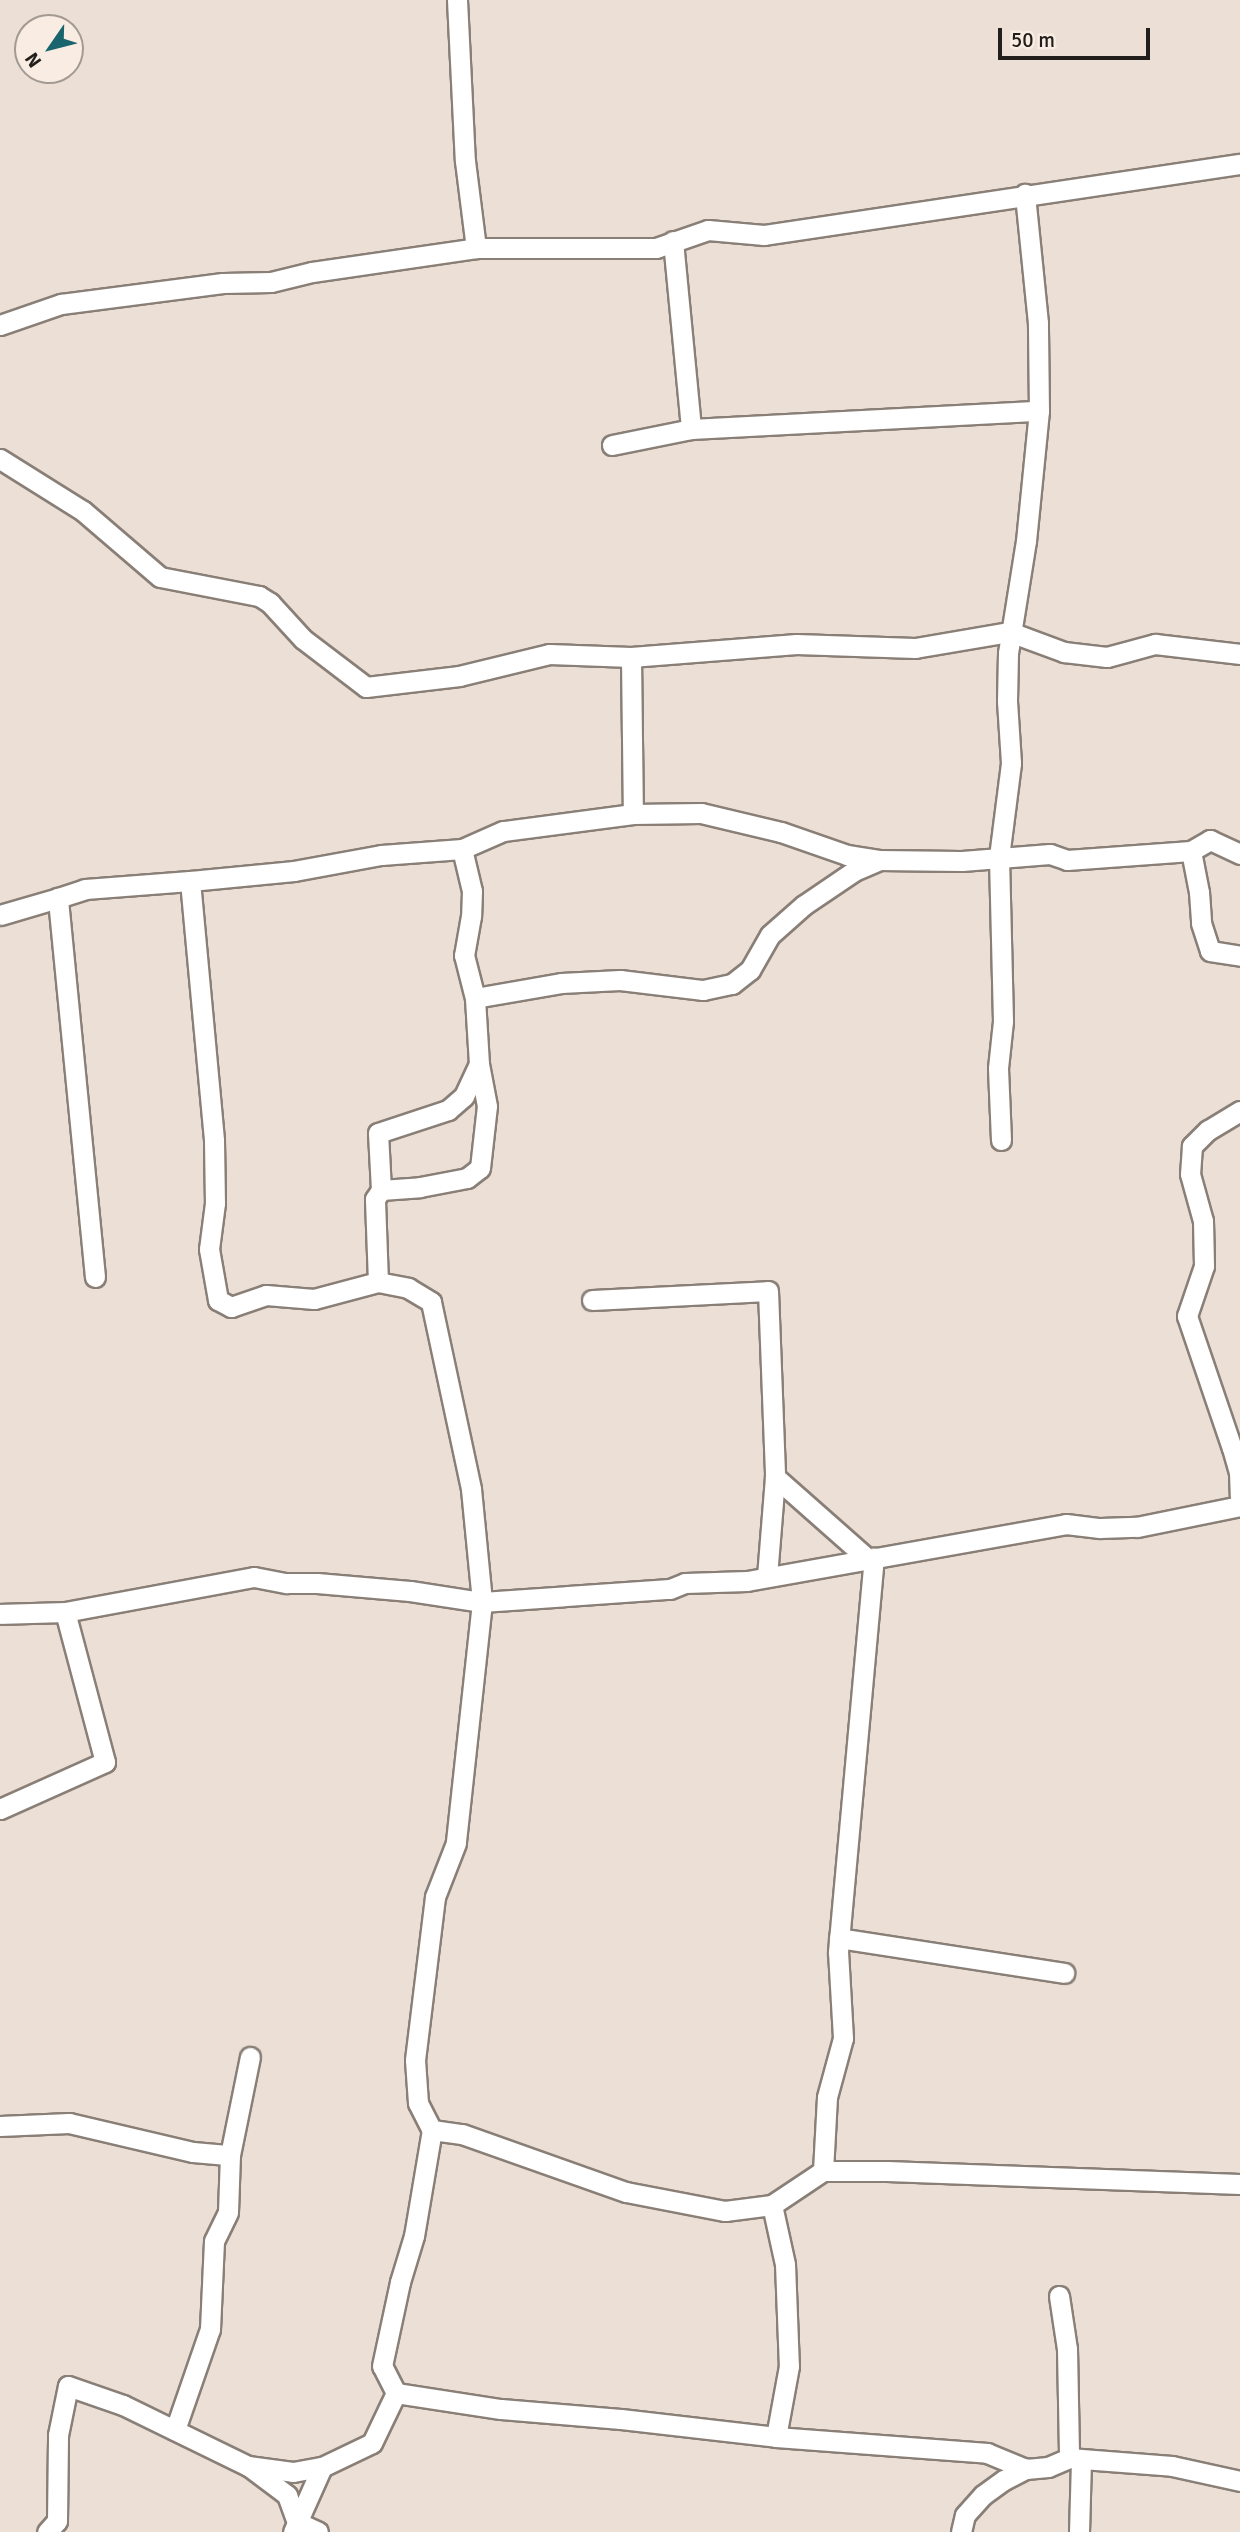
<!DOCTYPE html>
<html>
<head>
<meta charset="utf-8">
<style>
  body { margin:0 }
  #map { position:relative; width:1240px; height:2532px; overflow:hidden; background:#ebdfd6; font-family:Signika,sans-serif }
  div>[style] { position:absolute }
  .roads { filter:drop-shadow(2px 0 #897f77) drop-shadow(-2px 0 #897f77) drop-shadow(0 2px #897f77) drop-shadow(0 -2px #897f77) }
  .minor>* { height:19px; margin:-9.5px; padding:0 9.5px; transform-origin:9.5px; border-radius:9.5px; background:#fff }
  span { translate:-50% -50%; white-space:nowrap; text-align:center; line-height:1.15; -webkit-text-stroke:7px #f8ece3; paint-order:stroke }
  .north { position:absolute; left:14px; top:14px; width:70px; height:70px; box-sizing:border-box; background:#f8ece3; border:2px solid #a29a93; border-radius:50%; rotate:235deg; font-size:19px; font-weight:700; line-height:28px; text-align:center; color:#221e1b }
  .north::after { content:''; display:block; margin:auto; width:24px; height:32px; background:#18656e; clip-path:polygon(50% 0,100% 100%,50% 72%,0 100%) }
  .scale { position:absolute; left:998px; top:28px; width:152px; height:32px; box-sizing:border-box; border:4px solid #221e1b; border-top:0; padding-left:9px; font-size:21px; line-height:24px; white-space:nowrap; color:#221e1b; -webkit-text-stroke:5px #f8ece3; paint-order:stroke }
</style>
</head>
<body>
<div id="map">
  <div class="roads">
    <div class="minor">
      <div style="left:457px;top:0;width:161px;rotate:87.2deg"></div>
      <div style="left:465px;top:161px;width:88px;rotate:82.8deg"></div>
      <div style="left:673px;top:241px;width:189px;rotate:84.5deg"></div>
      <div style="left:691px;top:429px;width:348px;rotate:-3deg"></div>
      <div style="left:0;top:325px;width:65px;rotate:-19deg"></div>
      <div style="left:61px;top:304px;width:163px;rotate:-7.4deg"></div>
      <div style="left:223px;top:283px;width:48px;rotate:-1.2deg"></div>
      <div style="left:271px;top:282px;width:42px;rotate:-13.7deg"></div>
      <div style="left:312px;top:272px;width:166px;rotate:-8.3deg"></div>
      <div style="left:476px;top:248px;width:180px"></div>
      <div style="left:656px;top:248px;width:55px;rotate:-19.1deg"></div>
      <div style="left:708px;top:230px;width:56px;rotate:5.1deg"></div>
      <div style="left:764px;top:235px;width:481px;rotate:-8.5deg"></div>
      <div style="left:612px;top:445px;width:81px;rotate:-11.4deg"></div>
      <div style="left:0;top:459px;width:98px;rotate:32.1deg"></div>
      <div style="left:83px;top:511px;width:101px;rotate:40.6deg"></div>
      <div style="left:160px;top:577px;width:101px;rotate:10.9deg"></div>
      <div style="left:259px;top:596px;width:13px;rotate:32deg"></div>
      <div style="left:270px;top:603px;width:49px;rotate:47.5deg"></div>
      <div style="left:303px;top:639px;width:79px;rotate:37.3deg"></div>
      <div style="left:366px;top:687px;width:94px;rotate:-6.7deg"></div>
      <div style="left:459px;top:676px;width:93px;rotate:-13.7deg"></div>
      <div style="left:549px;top:654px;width:82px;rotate:2.1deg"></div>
      <div style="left:631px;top:657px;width:157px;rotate:89.3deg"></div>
      <div style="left:633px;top:814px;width:68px;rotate:-0.8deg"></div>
      <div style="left:701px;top:813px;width:82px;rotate:13.4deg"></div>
      <div style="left:781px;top:832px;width:70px;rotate:19.2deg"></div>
      <div style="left:847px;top:855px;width:32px;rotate:9deg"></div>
      <div style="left:879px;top:860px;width:83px;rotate:0.7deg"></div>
      <div style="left:962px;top:861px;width:88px;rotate:-4.5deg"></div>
      <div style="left:1050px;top:854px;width:18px;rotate:19deg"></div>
      <div style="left:1067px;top:860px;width:124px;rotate:-4.2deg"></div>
      <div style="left:1191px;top:851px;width:42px;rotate:79deg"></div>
      <div style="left:1199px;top:892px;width:31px;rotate:86deg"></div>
      <div style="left:1201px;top:923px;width:29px;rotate:72deg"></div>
      <div style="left:1210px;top:951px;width:30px;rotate:9deg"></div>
      <div style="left:631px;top:657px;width:166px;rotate:-4.5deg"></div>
      <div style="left:796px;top:644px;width:119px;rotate:1.9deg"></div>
      <div style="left:915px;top:648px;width:96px;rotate:-9.6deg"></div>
      <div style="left:1010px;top:632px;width:58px;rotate:20.3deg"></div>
      <div style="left:1064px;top:652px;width:43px;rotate:6.6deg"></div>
      <div style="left:1107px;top:657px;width:50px;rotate:-15.2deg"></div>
      <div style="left:1155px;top:644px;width:86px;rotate:6.7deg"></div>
      <div style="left:633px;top:814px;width:131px;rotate:172.5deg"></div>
      <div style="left:503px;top:831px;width:45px;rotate:156.3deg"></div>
      <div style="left:462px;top:849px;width:43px;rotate:76.6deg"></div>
      <div style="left:472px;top:891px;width:25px;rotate:92deg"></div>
      <div style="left:471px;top:916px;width:40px;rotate:100deg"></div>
      <div style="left:464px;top:955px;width:44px;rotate:75.7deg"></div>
      <div style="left:475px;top:998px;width:87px;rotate:-9.9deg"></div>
      <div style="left:561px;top:983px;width:59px;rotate:-2.9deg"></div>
      <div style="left:620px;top:980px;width:84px;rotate:6.9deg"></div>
      <div style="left:703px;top:990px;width:30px;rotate:-12deg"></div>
      <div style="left:732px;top:984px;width:23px;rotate:-38deg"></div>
      <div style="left:750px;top:970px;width:40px;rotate:-60.3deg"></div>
      <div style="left:770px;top:935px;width:45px;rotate:-41.4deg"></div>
      <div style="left:804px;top:905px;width:60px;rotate:-34.2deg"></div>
      <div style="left:854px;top:871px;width:26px;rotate:-23deg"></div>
      <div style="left:462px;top:849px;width:81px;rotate:175.8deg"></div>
      <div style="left:381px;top:855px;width:88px;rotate:169.6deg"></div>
      <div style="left:294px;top:871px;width:104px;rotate:174.5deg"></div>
      <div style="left:190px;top:881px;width:261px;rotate:84.7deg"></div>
      <div style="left:214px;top:1141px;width:62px;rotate:89.1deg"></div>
      <div style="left:215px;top:1203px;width:46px;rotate:97.4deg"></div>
      <div style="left:209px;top:1249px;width:52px;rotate:80deg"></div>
      <div style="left:218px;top:1300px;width:15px;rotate:28deg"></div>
      <div style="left:231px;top:1307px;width:37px;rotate:-19deg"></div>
      <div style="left:266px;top:1295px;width:48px;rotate:4.8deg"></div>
      <div style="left:314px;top:1299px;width:66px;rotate:-14.9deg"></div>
      <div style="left:378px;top:1282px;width:83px;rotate:-92.1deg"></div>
      <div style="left:375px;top:1199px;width:11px;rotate:-56deg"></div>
      <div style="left:381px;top:1190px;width:39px;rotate:-4deg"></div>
      <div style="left:420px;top:1187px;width:48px;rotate:-10.8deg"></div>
      <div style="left:467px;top:1178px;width:16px;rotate:-38deg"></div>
      <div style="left:480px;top:1168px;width:62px;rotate:-83.6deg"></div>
      <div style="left:487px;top:1106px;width:43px;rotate:-100.8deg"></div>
      <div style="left:479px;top:1064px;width:66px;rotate:-93.5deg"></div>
      <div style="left:1191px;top:851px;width:22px;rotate:-30deg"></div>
      <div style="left:1210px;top:840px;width:33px;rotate:25deg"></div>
      <div style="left:0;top:915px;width:60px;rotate:-16.3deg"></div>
      <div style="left:1240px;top:1111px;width:37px;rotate:149deg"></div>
      <div style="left:1208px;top:1130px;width:23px;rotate:135deg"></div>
      <div style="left:1192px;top:1146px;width:28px;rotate:94deg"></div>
      <div style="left:1190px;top:1174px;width:49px;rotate:74.5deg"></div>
      <div style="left:1203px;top:1221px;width:45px;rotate:88.7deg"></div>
      <div style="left:1204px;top:1266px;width:53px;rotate:108.8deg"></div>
      <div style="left:1187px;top:1316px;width:139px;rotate:71.2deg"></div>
      <div style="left:1232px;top:1448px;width:25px;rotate:74deg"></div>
      <div style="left:1239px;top:1472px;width:24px;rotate:88deg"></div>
      <div style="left:1001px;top:1140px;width:72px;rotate:-92.4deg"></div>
      <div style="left:998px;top:1068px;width:47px;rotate:-83.9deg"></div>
      <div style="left:1003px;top:1021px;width:164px;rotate:-91.4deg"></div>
      <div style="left:999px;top:857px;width:95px;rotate:-82.7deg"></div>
      <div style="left:1011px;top:763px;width:62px;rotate:-93.7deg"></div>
      <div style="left:1007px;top:701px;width:48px;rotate:-88.8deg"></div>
      <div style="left:1008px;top:653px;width:113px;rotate:-80.9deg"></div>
      <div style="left:1026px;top:541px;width:131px;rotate:-84.3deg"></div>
      <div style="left:1039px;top:411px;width:88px;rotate:-90.7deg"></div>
      <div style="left:1038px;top:323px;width:130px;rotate:-95.8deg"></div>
      <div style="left:381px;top:1190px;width:57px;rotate:-93deg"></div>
      <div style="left:378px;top:1133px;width:74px;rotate:-18.2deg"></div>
      <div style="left:448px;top:1110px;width:21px;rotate:-41deg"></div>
      <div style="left:464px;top:1096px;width:35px;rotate:-65deg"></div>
      <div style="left:95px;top:1277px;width:381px;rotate:-95.6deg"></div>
      <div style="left:58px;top:898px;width:28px;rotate:-18deg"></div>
      <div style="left:85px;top:889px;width:105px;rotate:-4.4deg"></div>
      <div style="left:378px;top:1282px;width:31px;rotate:11deg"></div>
      <div style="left:408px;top:1288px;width:27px;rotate:31deg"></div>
      <div style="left:431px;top:1302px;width:191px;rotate:77.9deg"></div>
      <div style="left:471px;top:1489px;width:114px;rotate:84.4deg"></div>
      <div style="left:482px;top:1602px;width:242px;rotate:96.2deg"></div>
      <div style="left:456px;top:1843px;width:58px;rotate:111.3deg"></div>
      <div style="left:435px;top:1897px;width:164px;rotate:97deg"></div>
      <div style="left:415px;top:2060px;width:43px;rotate:86deg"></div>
      <div style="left:418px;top:2103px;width:30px;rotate:63deg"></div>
      <div style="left:592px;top:1300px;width:176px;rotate:-2.9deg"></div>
      <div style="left:768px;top:1291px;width:186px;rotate:87.8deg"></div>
      <div style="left:775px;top:1477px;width:99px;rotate:94.6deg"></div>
      <div style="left:775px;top:1477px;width:124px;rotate:41.4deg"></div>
      <div style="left:0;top:1614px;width:65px;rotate:-1.8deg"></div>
      <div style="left:0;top:1809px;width:115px;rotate:-24.1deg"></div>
      <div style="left:105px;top:1762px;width:155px;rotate:-104.9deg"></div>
      <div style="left:65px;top:1612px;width:192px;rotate:-10.5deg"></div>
      <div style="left:254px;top:1577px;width:33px;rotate:11deg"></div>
      <div style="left:286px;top:1583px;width:31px"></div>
      <div style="left:317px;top:1583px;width:93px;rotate:4.9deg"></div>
      <div style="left:410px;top:1591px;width:73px;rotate:8.7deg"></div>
      <div style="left:482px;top:1602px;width:188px;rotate:-4deg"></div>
      <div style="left:670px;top:1589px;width:16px;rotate:-22deg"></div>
      <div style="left:685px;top:1583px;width:62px;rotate:-1.8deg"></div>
      <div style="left:747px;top:1581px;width:324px;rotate:-10.1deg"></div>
      <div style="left:1066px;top:1524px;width:34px;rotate:7deg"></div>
      <div style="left:1100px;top:1528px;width:37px;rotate:-2deg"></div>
      <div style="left:1137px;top:1527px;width:105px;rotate:-11.5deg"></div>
      <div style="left:839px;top:1938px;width:228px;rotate:8.8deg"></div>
      <div style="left:0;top:2126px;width:69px;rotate:-2.5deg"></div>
      <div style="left:69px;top:2123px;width:127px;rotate:13.2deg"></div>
      <div style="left:193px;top:2152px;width:37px;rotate:5deg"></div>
      <div style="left:230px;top:2155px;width:100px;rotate:-78.5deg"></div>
      <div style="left:823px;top:2171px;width:64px"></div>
      <div style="left:887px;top:2171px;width:353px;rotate:2.1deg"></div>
      <div style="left:772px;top:2205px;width:60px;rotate:77.6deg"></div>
      <div style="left:785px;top:2264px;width:102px;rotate:87.8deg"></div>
      <div style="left:789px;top:2366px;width:72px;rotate:100.4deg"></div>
      <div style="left:1059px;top:2296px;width:54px;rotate:81.4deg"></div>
      <div style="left:1067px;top:2349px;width:109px;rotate:88.9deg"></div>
      <div style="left:396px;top:2393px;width:106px;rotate:8.7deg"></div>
      <div style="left:501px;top:2409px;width:120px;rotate:4.8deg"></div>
      <div style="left:621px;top:2419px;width:156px;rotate:6.6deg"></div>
      <div style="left:776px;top:2437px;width:212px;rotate:4.3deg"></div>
      <div style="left:987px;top:2453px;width:42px;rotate:22.3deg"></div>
      <div style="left:175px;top:2430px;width:107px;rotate:-70.9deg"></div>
      <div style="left:210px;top:2329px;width:88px;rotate:-87.4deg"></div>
      <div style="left:214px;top:2241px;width:32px;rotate:-64deg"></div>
      <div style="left:228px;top:2212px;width:57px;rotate:-88deg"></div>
      <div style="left:251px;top:2468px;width:45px;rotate:36.9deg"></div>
      <div style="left:287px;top:2495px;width:29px;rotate:70deg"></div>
      <div style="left:297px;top:2522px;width:23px;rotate:25deg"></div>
      <div style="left:47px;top:2532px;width:15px;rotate:-48deg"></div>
      <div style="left:57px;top:2521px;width:86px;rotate:-89.3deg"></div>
      <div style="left:58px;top:2435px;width:50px;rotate:-78.5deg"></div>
      <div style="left:68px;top:2386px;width:58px;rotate:19.1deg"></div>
      <div style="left:123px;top:2405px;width:139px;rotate:26deg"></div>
      <div style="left:248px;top:2466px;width:45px;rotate:7.6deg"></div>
      <div style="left:293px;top:2472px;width:29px;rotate:-10deg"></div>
      <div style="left:293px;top:2532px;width:71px;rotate:-66deg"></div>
      <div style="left:322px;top:2467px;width:55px;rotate:-25.6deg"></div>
      <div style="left:372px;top:2443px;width:55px;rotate:-64.4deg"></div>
      <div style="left:396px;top:2393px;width:30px;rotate:-117deg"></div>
      <div style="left:382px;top:2366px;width:86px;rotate:-77.9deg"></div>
      <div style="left:400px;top:2282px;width:48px;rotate:-73.1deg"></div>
      <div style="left:414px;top:2236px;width:108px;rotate:-80.4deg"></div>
      <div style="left:432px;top:2130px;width:30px;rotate:8deg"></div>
      <div style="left:462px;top:2134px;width:174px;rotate:19.5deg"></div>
      <div style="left:626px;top:2192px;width:101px;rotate:10.9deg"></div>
      <div style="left:725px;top:2211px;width:47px;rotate:-7.3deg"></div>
      <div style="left:772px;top:2205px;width:61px;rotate:-33.7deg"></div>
      <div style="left:823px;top:2171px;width:74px;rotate:-86.9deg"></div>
      <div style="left:827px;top:2097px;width:61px;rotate:-74.8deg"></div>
      <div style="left:843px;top:2038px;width:86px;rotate:-93.3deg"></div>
      <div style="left:838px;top:1952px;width:396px;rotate:-84.8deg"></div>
      <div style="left:961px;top:2532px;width:17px;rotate:-77deg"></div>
      <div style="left:965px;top:2515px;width:27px;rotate:-48deg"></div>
      <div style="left:983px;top:2495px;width:26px;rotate:-36deg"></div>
      <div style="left:1004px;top:2480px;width:25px;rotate:-27deg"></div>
      <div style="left:1026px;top:2469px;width:22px;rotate:-5deg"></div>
      <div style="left:1048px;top:2467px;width:23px;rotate:-23deg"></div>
      <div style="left:1069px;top:2458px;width:103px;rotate:4.4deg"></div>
      <div style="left:1172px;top:2466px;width:70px;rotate:12.4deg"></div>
      <div style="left:1079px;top:2532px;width:72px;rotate:-88.4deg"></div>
    </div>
  </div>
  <div class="north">N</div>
  <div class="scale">50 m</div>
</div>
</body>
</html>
